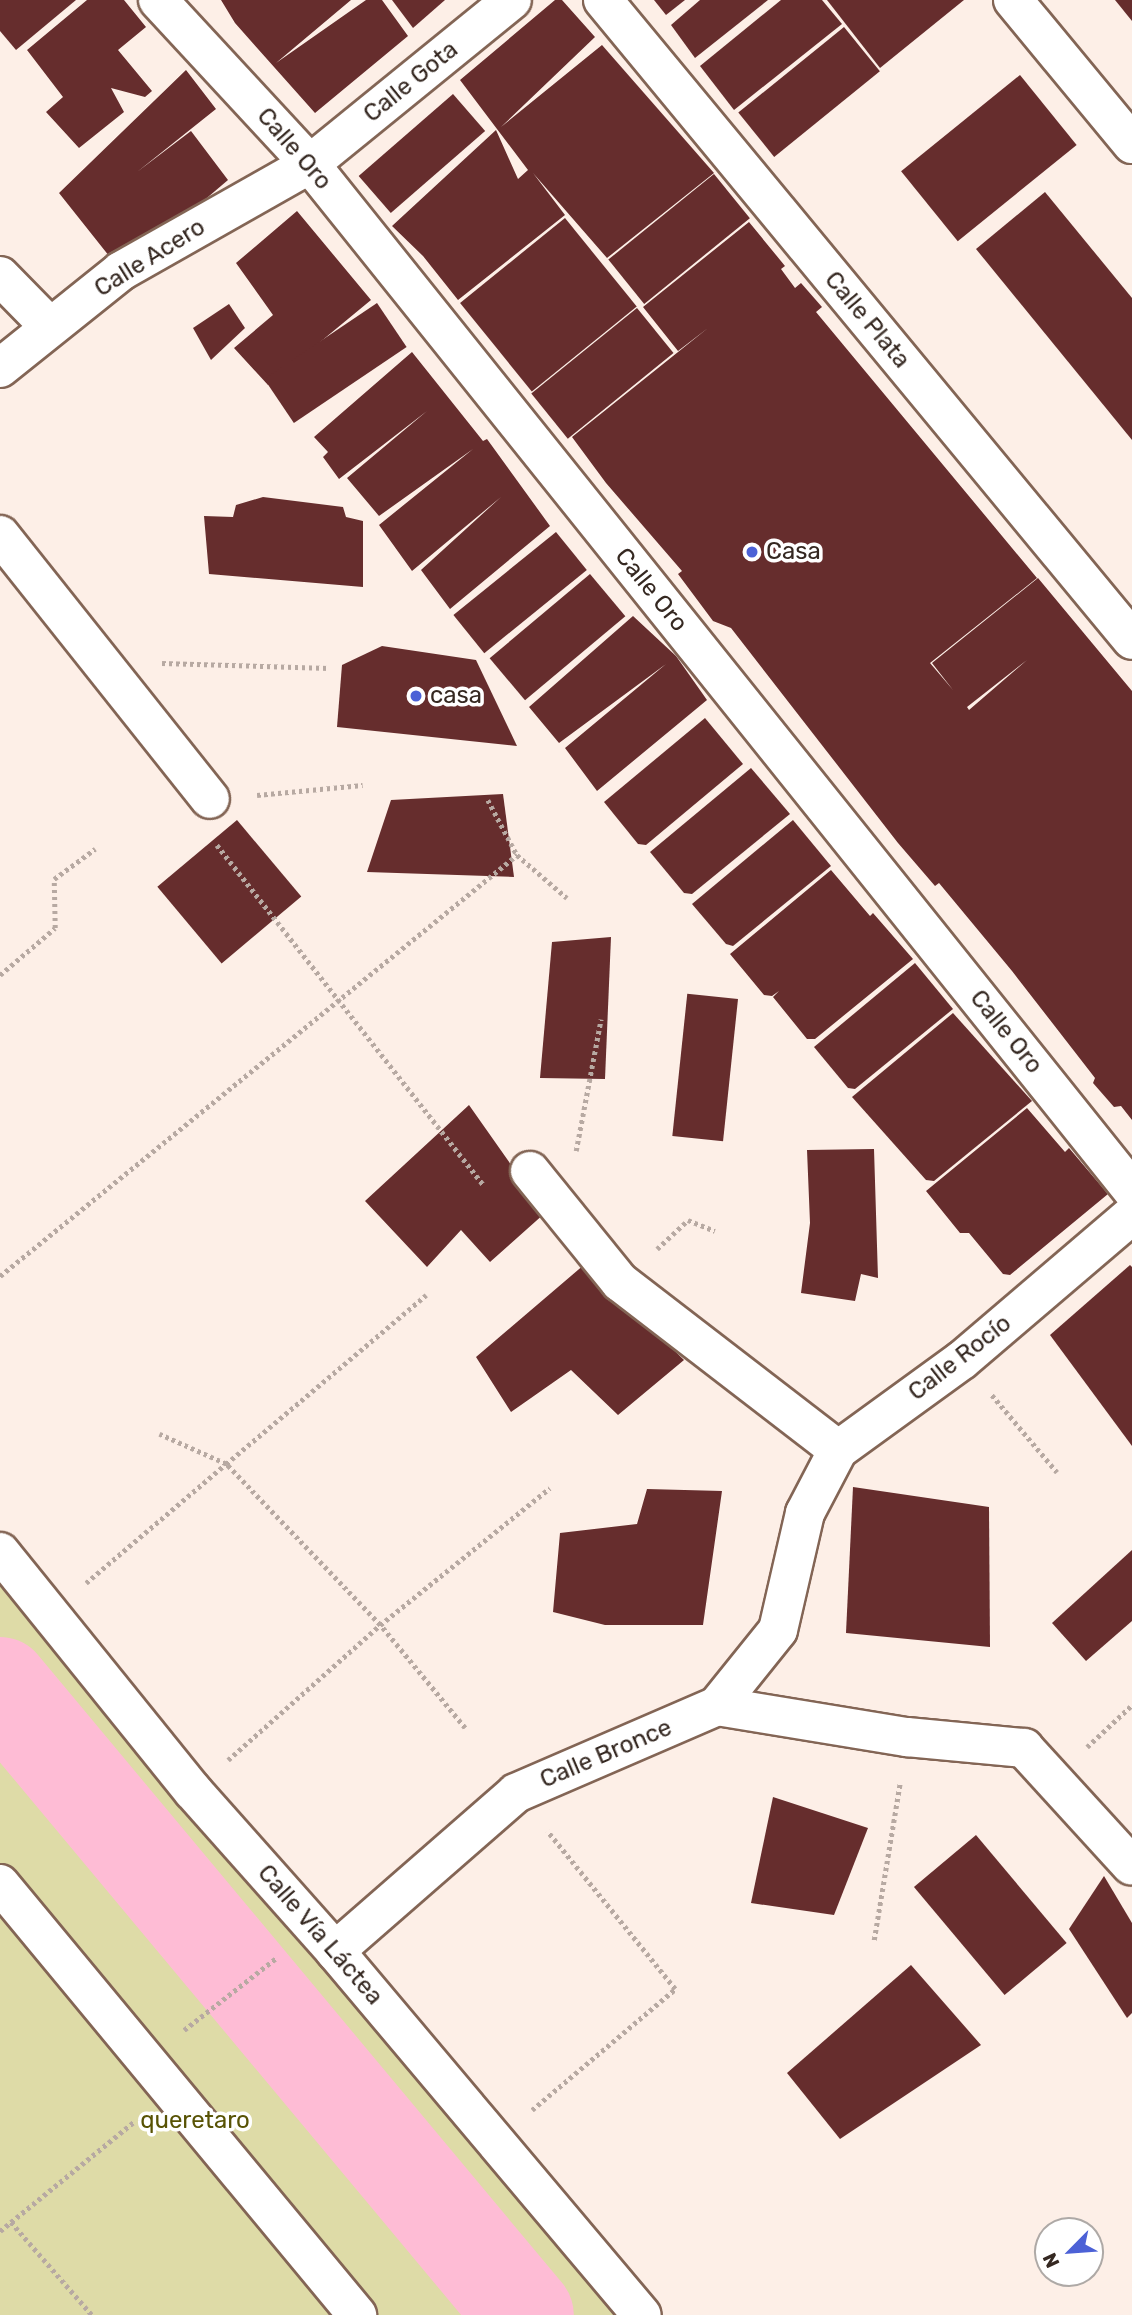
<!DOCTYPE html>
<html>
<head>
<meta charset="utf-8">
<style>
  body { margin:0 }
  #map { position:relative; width:1132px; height:2315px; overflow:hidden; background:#fdefe7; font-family:Rubik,sans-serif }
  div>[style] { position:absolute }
  .green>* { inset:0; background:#dedba7 }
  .river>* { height:98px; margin:-49px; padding:0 49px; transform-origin:49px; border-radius:49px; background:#febcd5 }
  .building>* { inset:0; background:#662d2d; transform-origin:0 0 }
  .path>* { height:4.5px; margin-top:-2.25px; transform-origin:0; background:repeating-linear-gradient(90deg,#b7a9a2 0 3.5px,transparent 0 7px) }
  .roads { filter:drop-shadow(2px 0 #836555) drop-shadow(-2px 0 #836555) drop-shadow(0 2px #836555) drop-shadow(0 -2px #836555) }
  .minor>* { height:38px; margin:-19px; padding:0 19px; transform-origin:19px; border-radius:19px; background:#fff }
  .dots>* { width:19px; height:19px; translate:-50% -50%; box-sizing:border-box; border:4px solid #fff; border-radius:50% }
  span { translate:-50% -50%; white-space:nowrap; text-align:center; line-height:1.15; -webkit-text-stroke:7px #fff; paint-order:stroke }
  .street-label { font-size:24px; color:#352821 }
  .poi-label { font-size:24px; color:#352821 }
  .left { translate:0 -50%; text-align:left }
  .park-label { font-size:24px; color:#585305 }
  .north { position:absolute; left:1034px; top:2217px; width:70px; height:70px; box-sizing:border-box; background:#fff; border:2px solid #aea9a6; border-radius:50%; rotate:245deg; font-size:19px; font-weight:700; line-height:28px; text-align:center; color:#352821 }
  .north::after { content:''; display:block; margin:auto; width:24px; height:32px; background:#4c61d6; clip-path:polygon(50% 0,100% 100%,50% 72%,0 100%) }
</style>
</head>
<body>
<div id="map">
  <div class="green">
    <div style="clip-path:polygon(0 1586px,614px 2315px,0 2315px)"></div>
  </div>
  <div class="river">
    <div style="left:0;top:1686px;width:819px;rotate:50.15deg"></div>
  </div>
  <div class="building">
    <div style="clip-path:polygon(0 0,76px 0,16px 50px,0 31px)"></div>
    <div style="clip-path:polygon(87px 0,124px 0,146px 27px,118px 50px,152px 91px,145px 97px,111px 88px,124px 112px,79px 148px,46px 112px,63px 97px,27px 50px)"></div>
    <div style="clip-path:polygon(221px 0,351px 0,276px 63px,366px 0,382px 0,408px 36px,315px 113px,235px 23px)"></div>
    <div style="clip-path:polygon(392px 0,445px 0,413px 28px)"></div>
    <div style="clip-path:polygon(555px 0,562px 0,595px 37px,501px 127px,602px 45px,714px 173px,607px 258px,533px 173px,565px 215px,458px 300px,423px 256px,392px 226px,496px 130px,518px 179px,528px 170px,460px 80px)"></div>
    <div style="clip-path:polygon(654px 0,685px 0,666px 15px)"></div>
    <div style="clip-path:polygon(700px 0,768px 0,695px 58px,671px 25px)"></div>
    <div style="clip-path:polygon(781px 0,822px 0,842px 24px,734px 110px,700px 66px)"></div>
    <div style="clip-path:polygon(827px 0,964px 0,880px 68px)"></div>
    <div style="clip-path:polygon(1115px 0,1132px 0,1132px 21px)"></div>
    <div style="left:844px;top:27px;width:57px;height:136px;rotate:51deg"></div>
    <div style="clip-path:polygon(186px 70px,216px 109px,137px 172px,191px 131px,228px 180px,121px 271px,59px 193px)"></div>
    <div style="left:1020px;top:75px;width:90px;height:153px;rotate:51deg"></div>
    <div style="left:453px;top:94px;width:49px;height:125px;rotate:49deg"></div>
    <div style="left:714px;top:174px;width:57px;height:136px;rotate:51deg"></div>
    <div style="clip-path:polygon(1045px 192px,1132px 298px,1132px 440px,976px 249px)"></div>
    <div style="clip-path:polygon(297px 211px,371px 300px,268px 385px,234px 348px,273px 315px,236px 263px)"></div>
    <div style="left:565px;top:218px;width:114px;height:135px;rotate:51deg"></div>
    <div style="clip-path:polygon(evenodd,749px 222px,785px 266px,781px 269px,795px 288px,801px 283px,822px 307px,816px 312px,1037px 578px,930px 663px,953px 690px,932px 663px,1038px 578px,1132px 691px,1132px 1120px,1121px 1106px,1114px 1107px,1093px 1083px,1095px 1078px,1012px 971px,939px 883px,935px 886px,898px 843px,731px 628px,713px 621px,678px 574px,682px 571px,606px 483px,572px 437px,708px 328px,678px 351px,643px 307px,749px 222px,1027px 660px,969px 710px,967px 707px,1027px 660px)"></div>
    <div style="left:377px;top:303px;width:53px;height:136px;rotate:56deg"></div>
    <div style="clip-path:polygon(229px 304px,245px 328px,211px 360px,193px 328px)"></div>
    <div style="left:637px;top:308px;width:58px;height:136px;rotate:51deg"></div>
    <div style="clip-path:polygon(412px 352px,483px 441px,487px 439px,550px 526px,450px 609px,421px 570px,501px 497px,412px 571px,379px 525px,473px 449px,379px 516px,347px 478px,427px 411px,339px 479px,323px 457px,328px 452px,314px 437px)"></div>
    <div style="clip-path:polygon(263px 497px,343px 507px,346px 517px,363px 521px,363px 587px,209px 574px,204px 516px,233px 517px,236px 505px)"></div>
    <div style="left:556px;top:532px;width:49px;height:132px;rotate:51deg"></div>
    <div style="left:590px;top:574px;width:55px;height:131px;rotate:50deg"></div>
    <div style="clip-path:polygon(633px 616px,676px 656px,707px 700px,597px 791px,565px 748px,666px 664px,559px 743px,529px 707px)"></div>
    <div style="clip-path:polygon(382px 646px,476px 660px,517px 746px,337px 727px,342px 665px)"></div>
    <div style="clip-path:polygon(705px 718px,743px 764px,646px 845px,638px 844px,604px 802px)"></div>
    <div style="clip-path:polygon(751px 768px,790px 814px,692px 894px,684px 893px,650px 852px)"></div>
    <div style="clip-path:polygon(503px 794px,514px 877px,367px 872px,391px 800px)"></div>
    <div style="left:237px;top:820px;width:100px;height:104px;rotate:50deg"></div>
    <div style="clip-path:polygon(793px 820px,831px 866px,733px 946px,726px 944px,692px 904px)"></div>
    <div style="clip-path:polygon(831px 870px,870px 916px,873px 913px,913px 959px,815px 1039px,807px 1039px,773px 997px,779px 991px,772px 996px,764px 995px,730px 954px)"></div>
    <div style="clip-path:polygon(611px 937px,605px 1079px,540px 1078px,552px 942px)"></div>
    <div style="clip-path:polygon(915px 963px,953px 1009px,855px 1089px,848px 1088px,814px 1047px)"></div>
    <div style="left:738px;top:999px;width:143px;height:51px;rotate:96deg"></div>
    <div style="clip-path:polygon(953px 1013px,1032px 1101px,934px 1181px,926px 1180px,852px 1097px)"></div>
    <div style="clip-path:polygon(469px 1105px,545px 1213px,490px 1262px,461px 1230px,427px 1267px,365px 1201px)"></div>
    <div style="clip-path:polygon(1027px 1108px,1065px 1152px,1069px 1148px,1108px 1194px,1010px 1275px,1003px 1274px,969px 1233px,960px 1233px,926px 1191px)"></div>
    <div style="clip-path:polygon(874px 1149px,878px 1278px,861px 1274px,855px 1301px,801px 1293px,810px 1223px,807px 1150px)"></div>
    <div style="clip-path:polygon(585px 1264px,684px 1360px,618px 1415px,571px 1370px,511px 1412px,476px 1357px)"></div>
    <div style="clip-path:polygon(1130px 1265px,1132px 1267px,1132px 1446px,1050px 1335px)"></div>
    <div style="clip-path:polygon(853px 1487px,989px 1507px,990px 1647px,846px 1633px)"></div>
    <div style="clip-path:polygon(647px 1489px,722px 1491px,703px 1625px,605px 1625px,553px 1612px,560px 1533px,637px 1524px)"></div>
    <div style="clip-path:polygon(1132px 1550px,1132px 1621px,1086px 1661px,1052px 1623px)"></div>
    <div style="clip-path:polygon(773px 1797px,868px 1828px,834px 1915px,751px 1903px)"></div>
    <div style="left:976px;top:1835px;width:141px;height:81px;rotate:50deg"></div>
    <div style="clip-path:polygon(1104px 1876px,1132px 1923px,1132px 2013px,1127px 2018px,1069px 1929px)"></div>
    <div style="clip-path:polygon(911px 1965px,981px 2045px,840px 2139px,787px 2073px)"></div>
  </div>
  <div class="path">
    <div style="left:162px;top:663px;width:167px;rotate:1.7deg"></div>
    <div style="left:257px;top:795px;width:106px;rotate:-5.4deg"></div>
    <div style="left:488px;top:800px;width:62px;rotate:62.2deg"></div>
    <div style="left:217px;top:845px;width:432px;rotate:51.9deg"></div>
    <div style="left:0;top:975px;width:72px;rotate:-40.5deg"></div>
    <div style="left:55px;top:928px;width:49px;rotate:-91.2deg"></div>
    <div style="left:54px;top:879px;width:51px;rotate:-36.2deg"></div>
    <div style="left:576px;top:1151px;width:134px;rotate:-79.3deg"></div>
    <div style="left:657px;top:1249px;width:42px;rotate:-43.1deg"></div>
    <div style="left:688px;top:1220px;width:29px;rotate:22deg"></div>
    <div style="left:0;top:1276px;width:667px;rotate:-39.16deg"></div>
    <div style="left:517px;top:855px;width:66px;rotate:40.7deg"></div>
    <div style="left:992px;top:1395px;width:101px;rotate:49.8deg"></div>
    <div style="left:86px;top:1583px;width:184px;rotate:-40.4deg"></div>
    <div style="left:226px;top:1464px;width:73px;rotate:-155.9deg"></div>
    <div style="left:465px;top:1728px;width:134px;rotate:-129.5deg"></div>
    <div style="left:380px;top:1625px;width:218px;rotate:-38.9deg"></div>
    <div style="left:1087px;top:1747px;width:62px;rotate:-43deg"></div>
    <div style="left:228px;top:1760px;width:203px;rotate:-41.6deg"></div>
    <div style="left:380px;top:1625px;width:223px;rotate:-133.7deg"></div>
    <div style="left:226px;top:1464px;width:262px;rotate:-40.2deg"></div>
    <div style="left:874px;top:1940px;width:159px;rotate:-80.6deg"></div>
    <div style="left:184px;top:2030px;width:117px;rotate:-38deg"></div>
    <div style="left:532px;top:2110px;width:187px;rotate:-40.2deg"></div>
    <div style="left:675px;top:1989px;width:203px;rotate:-129deg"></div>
    <div style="left:11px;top:2222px;width:123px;rotate:48.9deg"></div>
    <div style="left:0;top:2231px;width:174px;rotate:-39.2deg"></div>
  </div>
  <div class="roads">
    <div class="minor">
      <div style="left:158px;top:0;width:224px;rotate:47.2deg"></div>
      <div style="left:310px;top:164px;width:1315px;rotate:51.3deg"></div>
      <div style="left:603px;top:0;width:830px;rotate:50.42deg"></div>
      <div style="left:1013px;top:0;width:187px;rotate:50.4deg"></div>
      <div style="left:0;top:276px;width:70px;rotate:45.6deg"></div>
      <div style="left:0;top:368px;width:155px;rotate:-38.7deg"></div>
      <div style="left:121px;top:271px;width:217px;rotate:-29.5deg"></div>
      <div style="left:310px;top:164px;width:260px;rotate:-39.1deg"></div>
      <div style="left:0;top:535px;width:337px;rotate:51.5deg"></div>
      <div style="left:530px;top:1171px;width:143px;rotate:51deg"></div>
      <div style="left:620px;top:1282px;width:275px;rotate:37.6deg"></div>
      <div style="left:0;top:1552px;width:307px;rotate:51.1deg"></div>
      <div style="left:193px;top:1791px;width:214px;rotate:48.4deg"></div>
      <div style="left:335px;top:1951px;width:476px;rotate:49.9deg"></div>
      <div style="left:717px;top:1706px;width:193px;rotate:9.3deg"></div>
      <div style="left:907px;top:1737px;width:118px;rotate:5.4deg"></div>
      <div style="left:1024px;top:1748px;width:159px;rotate:47.6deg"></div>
      <div style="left:0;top:1884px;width:560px;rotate:50.36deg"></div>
      <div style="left:335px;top:1951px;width:240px;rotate:-41.1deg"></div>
      <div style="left:516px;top:1793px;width:219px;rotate:-23.4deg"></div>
      <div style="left:717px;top:1706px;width:97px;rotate:-51.2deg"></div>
      <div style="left:778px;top:1630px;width:120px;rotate:-77deg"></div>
      <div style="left:805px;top:1513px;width:71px;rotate:-62.4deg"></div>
      <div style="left:838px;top:1450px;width:153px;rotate:-36deg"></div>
      <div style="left:962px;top:1360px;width:223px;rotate:-40.5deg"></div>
    </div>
  </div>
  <div class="dots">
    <div style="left:752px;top:552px;background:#4c61d6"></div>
    <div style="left:416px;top:696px;background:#4c61d6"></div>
  </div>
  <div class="street-label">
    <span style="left:411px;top:82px;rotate:-39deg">Calle Gota</span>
    <span style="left:294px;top:149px;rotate:49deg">Calle Oro</span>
    <span style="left:150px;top:258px;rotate:-32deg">Calle Acero</span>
    <span style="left:867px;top:320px;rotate:50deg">Calle Plata</span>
    <span style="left:651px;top:590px;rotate:51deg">Calle Oro</span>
    <span style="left:1006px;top:1032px;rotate:51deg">Calle Oro</span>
    <span style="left:960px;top:1358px;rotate:-38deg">Calle Rocío</span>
    <span style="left:606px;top:1754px;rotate:-23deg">Calle Bronce</span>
    <span style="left:320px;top:1935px;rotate:49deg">Calle Vía Láctea</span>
  </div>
  <div class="poi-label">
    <span class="left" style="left:766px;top:552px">Casa</span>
    <span class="left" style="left:430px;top:696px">casa</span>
  </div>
  <div class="park-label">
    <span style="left:195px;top:2121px">queretaro</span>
  </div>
  <div class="north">N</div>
</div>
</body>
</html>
